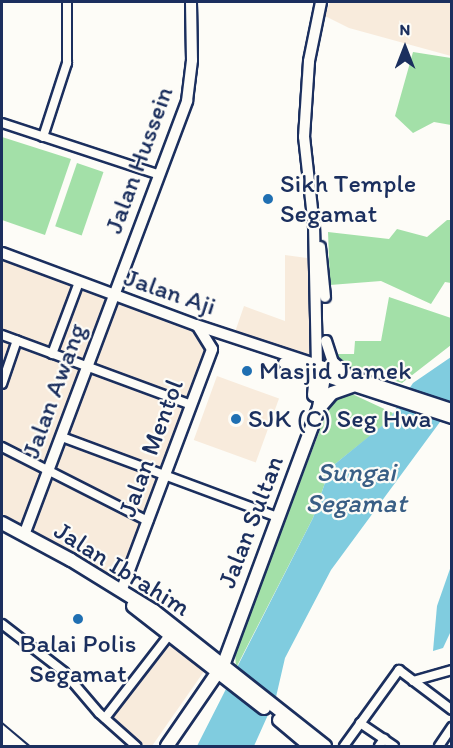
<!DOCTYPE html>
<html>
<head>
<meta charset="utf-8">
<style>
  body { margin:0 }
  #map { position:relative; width:453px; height:748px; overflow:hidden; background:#fdfcf7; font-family:Itim,sans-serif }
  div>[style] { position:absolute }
  .built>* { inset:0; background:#f8ebdc; transform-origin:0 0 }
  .green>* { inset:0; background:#a3e0a8; transform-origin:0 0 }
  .water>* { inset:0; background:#80ccdf }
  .roads { filter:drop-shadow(2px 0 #1b2f5e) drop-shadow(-2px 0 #1b2f5e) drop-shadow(0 2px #1b2f5e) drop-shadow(0 -2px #1b2f5e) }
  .minor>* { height:8px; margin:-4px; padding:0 4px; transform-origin:4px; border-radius:4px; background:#fdfcf7 }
  .major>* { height:10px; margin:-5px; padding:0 5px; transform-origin:5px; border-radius:5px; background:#fdfcf7 }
  .highway>* { height:12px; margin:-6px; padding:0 6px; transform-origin:6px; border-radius:6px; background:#fdfcf7 }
  .rail>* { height:2px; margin:-1px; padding:0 1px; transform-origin:1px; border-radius:1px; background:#1b2f5e }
  .dots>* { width:16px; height:16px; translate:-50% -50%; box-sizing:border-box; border:3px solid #fdfcf7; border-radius:50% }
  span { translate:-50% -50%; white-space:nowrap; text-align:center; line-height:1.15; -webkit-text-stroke:4.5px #fdfcf7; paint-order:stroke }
  .street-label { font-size:26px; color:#1b2f5e }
  .poi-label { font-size:26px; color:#1b2f5e }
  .left { translate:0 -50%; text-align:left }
  .water-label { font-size:27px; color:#395e85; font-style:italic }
  .frame { position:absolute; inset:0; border:3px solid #1b2f5e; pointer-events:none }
  .north { position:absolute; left:375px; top:18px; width:60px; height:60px; -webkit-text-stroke:4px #fdfcf7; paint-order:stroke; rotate:0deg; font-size:16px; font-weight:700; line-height:24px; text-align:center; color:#1b2f5e }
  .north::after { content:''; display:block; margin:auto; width:21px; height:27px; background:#1b2f5e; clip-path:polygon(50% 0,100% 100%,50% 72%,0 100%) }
</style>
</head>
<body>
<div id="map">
  <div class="built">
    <div style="clip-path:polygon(330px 2px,451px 2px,451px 56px,349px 28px,325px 16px)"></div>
    <div style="clip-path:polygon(285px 255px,307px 258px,312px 279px,314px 350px,305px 357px,235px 332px,244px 306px,285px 321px)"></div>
    <div style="clip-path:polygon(2px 258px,195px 329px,207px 349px,120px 584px,2px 518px)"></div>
    <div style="left:217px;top:376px;width:66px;height:68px;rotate:20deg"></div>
    <div style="clip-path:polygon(166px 636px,207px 667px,152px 746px,140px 746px,105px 714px)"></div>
  </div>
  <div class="green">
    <div style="clip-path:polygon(413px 52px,451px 58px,451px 125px,434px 122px,413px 133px,395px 116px)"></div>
    <div style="clip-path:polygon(2px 137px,71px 159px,45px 235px,2px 220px)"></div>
    <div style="left:77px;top:163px;width:28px;height:67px;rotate:19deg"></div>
    <div style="clip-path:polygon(447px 220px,451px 220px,451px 283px,445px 282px,431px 304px,381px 281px,330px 285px,328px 232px,389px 239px,397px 229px,427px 237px)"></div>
    <div style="clip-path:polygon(389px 297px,451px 318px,451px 345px,402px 383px,348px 366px,336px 354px,354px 354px,355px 341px,381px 341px)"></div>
    <div style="clip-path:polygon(350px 393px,393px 413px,389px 421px,330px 468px,313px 518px,236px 668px,235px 652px,333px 396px)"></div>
  </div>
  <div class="water">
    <div style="clip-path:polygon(451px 357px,451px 407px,331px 570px,285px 658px,276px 697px,254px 746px,197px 746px,313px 518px,330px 468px,388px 421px,413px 383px)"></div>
    <div style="clip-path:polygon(451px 566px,451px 631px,443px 648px,433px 651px,437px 606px)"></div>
  </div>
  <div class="roads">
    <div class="minor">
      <div style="left:2px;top:123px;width:166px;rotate:18.2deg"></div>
      <div style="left:43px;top:137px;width:78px;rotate:-72deg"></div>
      <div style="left:67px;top:63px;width:61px;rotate:-90deg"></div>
      <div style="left:2px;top:335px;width:202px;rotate:20.3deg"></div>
      <div style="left:52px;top:354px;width:77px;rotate:-69.4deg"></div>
      <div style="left:2px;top:384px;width:46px;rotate:-71.2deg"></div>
      <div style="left:62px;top:437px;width:229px;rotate:20.4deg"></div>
      <div style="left:2px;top:447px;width:164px;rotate:26.9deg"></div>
      <div style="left:2px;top:624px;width:78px;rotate:37.7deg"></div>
      <div style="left:64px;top:672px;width:54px;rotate:49.5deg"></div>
      <div style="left:99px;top:713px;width:50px;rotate:41.7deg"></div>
      <div style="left:413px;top:681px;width:41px;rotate:-15.8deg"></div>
      <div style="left:105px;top:718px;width:106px;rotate:-52.3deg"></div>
      <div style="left:360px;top:723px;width:41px;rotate:34.1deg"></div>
      <div style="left:344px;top:746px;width:94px;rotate:-54.1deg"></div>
      <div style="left:399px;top:670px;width:66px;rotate:37deg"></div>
      <div style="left:379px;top:746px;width:9px;rotate:-54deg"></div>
      <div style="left:439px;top:746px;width:23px;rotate:-56deg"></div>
    </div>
    <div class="major">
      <div style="left:320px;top:247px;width:50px;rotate:84.3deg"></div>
      <div style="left:2px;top:253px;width:207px;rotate:20.4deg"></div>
      <div style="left:196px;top:325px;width:269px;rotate:18.2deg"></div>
      <div style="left:326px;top:341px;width:22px;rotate:72deg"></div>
      <div style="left:333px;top:362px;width:17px;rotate:40deg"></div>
      <div style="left:284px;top:363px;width:177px;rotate:18.1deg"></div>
      <div style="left:317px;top:367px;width:140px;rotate:-91.2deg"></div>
      <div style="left:314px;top:227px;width:91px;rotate:-96.3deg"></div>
      <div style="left:304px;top:137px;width:76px;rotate:-86.2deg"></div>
      <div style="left:309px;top:61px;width:60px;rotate:-78.5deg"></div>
      <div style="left:24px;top:535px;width:464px;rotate:-69.4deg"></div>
      <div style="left:187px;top:101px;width:41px;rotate:-83deg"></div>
      <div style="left:192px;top:60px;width:58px;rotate:-91deg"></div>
      <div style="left:122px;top:589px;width:256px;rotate:-69.4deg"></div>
      <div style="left:212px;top:349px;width:26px;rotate:-122deg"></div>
    </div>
    <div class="highway">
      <div style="left:314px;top:395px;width:28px;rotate:-84deg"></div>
      <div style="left:320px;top:407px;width:18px;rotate:-49deg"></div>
      <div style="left:332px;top:393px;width:21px;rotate:-19deg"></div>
      <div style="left:2px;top:523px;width:78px;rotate:28.2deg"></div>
      <div style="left:71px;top:560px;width:97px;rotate:31.6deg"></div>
      <div style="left:154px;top:611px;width:218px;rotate:38.3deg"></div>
      <div style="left:133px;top:606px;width:166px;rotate:37.9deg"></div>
      <div style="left:279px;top:720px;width:40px;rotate:40deg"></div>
      <div style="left:167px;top:746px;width:101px;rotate:-55.5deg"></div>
      <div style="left:224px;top:663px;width:272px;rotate:-69.6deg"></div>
      <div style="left:319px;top:408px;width:39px;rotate:-81deg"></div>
    </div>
  </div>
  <div class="rail">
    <div style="left:2px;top:723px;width:35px;rotate:40deg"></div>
  </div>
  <div class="dots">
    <div style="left:268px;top:199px;background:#1f6fb2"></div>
    <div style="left:247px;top:371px;background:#1f6fb2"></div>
    <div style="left:236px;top:419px;background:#1f6fb2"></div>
    <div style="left:78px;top:619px;background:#1f6fb2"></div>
  </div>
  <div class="street-label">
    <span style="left:139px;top:160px;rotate:-70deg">Jalan Hussein</span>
    <span style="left:170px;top:292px;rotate:19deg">Jalan Aji</span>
    <span style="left:54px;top:391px;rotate:-70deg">Jalan Awang</span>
    <span style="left:151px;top:448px;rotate:-70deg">Jalan Mentol</span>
    <span style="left:251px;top:522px;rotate:-69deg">Jalan Sultan</span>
    <span style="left:122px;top:569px;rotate:32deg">Jalan Ibrahim</span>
  </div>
  <div class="poi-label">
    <span class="left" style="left:280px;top:199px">Sikh Temple<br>Segamat</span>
    <span class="left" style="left:259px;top:371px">Masjid Jamek</span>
    <span class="left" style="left:248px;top:419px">SJK (C) Seg Hwa</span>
    <span style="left:78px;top:659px">Balai Polis<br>Segamat</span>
  </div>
  <div class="water-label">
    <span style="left:356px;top:487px">Sungai<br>Segamat</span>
  </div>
  <div class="frame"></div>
  <div class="north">N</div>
</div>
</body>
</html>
